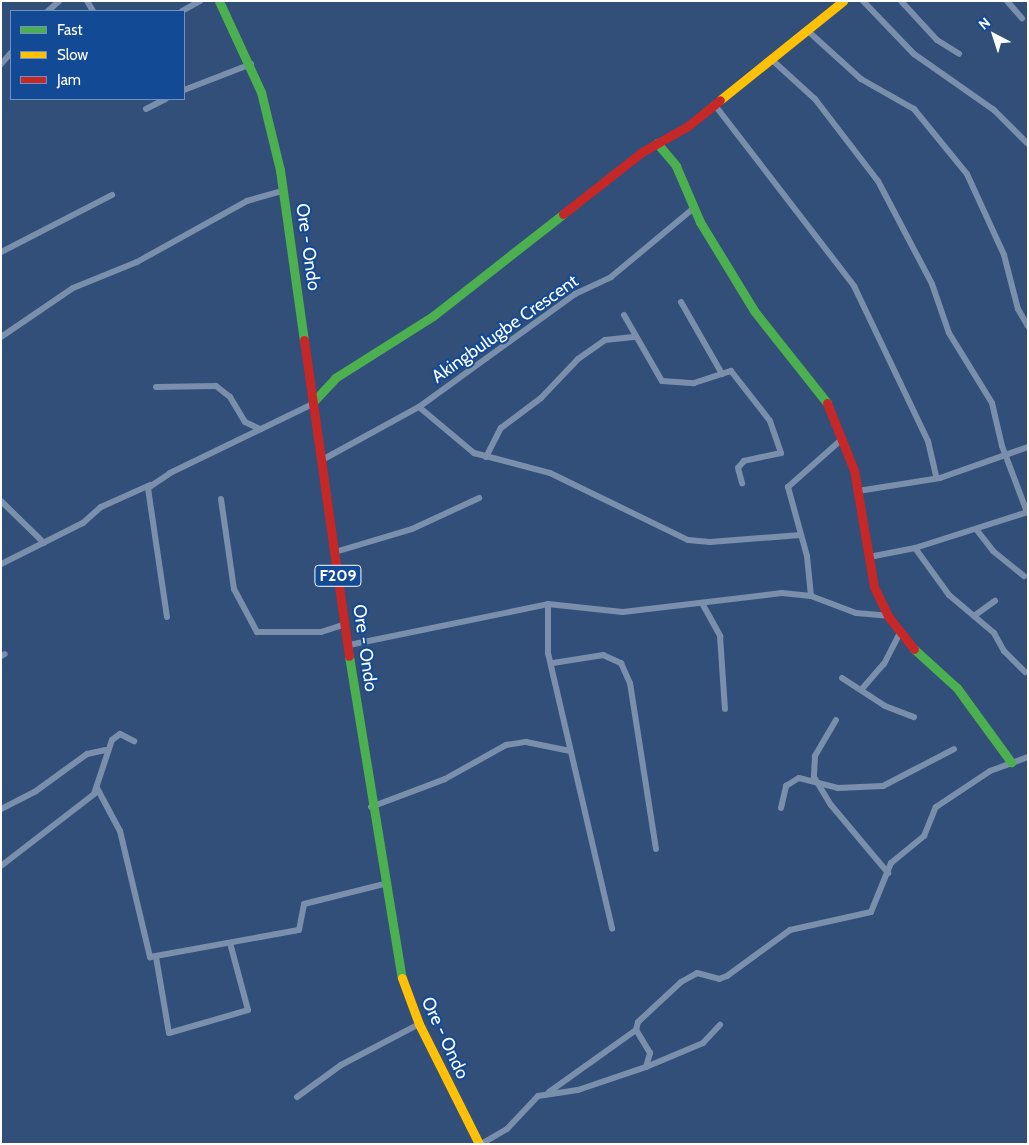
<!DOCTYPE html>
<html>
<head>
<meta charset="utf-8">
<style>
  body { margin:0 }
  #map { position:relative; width:1029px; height:1145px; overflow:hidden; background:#314f78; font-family:Cabin,sans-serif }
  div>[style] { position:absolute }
  .street>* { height:6px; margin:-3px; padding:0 3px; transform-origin:3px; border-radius:3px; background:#7a8fab }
  .fast>* { height:9px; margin:-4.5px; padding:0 4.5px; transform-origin:4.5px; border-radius:4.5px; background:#4caf50 }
  .slow>* { height:9px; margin:-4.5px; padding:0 4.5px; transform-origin:4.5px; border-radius:4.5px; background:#ffc107 }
  .jam>* { height:9px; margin:-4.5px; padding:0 4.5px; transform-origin:4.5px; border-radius:4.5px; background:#c62828 }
  span { translate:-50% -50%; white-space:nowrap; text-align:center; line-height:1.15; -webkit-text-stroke:4px #134a96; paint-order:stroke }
  .shield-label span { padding:1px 4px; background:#134a96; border:1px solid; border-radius:4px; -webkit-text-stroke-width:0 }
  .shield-label { font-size:16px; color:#fff; font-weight:700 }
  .street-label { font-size:18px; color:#fff }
  .frame { position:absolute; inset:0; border:2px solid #fff; pointer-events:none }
  .legend { position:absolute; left:10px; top:10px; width:175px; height:90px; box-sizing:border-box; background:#134a96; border:1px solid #7192c0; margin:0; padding:6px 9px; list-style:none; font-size:15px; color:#fff }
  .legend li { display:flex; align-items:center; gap:10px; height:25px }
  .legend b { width:25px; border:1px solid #7192c0 }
  .north { position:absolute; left:969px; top:10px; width:50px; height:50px; -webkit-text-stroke:4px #134a96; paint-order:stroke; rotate:320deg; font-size:14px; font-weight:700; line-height:20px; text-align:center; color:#fff }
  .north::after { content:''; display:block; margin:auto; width:18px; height:22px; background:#fff; clip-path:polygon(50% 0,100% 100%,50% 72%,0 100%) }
</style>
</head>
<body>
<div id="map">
  <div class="street">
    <div style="left:87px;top:1px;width:12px;rotate:59deg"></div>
    <div style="left:863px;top:1px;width:74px;rotate:46.1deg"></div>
    <div style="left:914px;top:54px;width:98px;rotate:35deg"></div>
    <div style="left:994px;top:110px;width:48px;rotate:45deg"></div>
    <div style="left:901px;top:1px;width:53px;rotate:47.3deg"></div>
    <div style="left:937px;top:40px;width:26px;rotate:32deg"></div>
    <div style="left:1007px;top:1px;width:23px;rotate:49deg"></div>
    <div style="left:48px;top:11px;width:15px;rotate:-42deg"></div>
    <div style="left:182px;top:11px;width:21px;rotate:-29deg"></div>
    <div style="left:809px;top:32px;width:70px;rotate:42.1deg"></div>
    <div style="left:861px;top:79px;width:61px;rotate:29.5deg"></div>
    <div style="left:914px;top:109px;width:84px;rotate:50.8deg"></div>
    <div style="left:967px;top:174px;width:89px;rotate:65.4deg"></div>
    <div style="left:1004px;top:255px;width:56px;rotate:75.5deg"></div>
    <div style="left:1018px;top:309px;width:20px;rotate:60deg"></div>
    <div style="left:771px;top:59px;width:59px;rotate:42.3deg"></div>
    <div style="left:815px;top:99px;width:103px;rotate:52.5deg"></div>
    <div style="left:878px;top:181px;width:116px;rotate:62.3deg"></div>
    <div style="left:932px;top:284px;width:52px;rotate:70.9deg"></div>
    <div style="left:949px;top:333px;width:82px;rotate:58.4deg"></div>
    <div style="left:992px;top:403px;width:44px;rotate:76.9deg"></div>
    <div style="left:1002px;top:446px;width:71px;rotate:69.3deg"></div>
    <div style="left:1px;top:64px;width:15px;rotate:-48deg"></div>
    <div style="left:184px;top:90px;width:72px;rotate:-21.2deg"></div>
    <div style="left:714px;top:104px;width:230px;rotate:52.4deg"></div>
    <div style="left:854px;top:286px;width:172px;rotate:64.5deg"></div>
    <div style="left:928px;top:441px;width:36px;rotate:77deg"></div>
    <div style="left:146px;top:109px;width:22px;rotate:-27deg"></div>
    <div style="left:1px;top:252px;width:125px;rotate:-27.2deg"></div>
    <div style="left:681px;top:302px;width:83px;rotate:60.3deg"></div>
    <div style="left:624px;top:315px;width:76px;rotate:60.1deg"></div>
    <div style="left:662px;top:381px;width:32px;rotate:4deg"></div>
    <div style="left:694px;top:383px;width:39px;rotate:-18deg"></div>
    <div style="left:731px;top:371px;width:63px;rotate:52deg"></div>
    <div style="left:770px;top:421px;width:34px;rotate:71deg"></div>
    <div style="left:781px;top:453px;width:38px;rotate:168deg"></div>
    <div style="left:744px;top:461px;width:9px;rotate:131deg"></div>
    <div style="left:738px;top:468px;width:16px;rotate:75deg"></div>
    <div style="left:1px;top:337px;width:87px;rotate:-34.2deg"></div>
    <div style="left:73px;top:288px;width:69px;rotate:-22.1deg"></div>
    <div style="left:137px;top:262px;width:126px;rotate:-29deg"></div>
    <div style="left:247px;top:201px;width:37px;rotate:-16deg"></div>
    <div style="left:156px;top:387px;width:60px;rotate:-1deg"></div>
    <div style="left:216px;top:386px;width:18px;rotate:38deg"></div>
    <div style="left:230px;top:397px;width:29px;rotate:59deg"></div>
    <div style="left:245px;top:422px;width:17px;rotate:25deg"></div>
    <div style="left:419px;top:407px;width:72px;rotate:39.9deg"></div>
    <div style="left:474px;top:453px;width:79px;rotate:14.7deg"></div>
    <div style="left:550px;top:473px;width:153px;rotate:25.9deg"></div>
    <div style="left:688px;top:540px;width:22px;rotate:5deg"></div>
    <div style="left:710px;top:542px;width:91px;rotate:-4.4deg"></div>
    <div style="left:486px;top:457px;width:33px;rotate:-63deg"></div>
    <div style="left:501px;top:428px;width:50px;rotate:-36.9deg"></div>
    <div style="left:541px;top:398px;width:54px;rotate:-46.5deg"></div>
    <div style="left:578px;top:359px;width:33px;rotate:-35deg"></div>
    <div style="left:605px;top:340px;width:31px;rotate:-6deg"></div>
    <div style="left:322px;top:460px;width:111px;rotate:-28.7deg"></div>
    <div style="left:419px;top:407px;width:193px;rotate:-35.9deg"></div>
    <div style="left:575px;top:294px;width:40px;rotate:-25deg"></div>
    <div style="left:611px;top:277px;width:109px;rotate:-39.8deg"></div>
    <div style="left:858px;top:491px;width:83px;rotate:-9deg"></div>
    <div style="left:940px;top:478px;width:93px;rotate:-19.4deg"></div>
    <div style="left:221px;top:499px;width:91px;rotate:81.8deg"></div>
    <div style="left:234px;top:589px;width:49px;rotate:61.9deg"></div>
    <div style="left:257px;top:632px;width:64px"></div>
    <div style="left:321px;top:632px;width:25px;rotate:-18deg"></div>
    <div style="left:1px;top:501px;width:60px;rotate:44.3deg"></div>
    <div style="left:976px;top:529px;width:28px;rotate:52deg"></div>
    <div style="left:993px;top:551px;width:40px;rotate:39deg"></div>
    <div style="left:915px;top:548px;width:58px;rotate:54.1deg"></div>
    <div style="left:949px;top:595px;width:59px;rotate:40.2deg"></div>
    <div style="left:994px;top:633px;width:21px;rotate:61deg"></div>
    <div style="left:1004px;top:651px;width:30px;rotate:45deg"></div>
    <div style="left:335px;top:552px;width:80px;rotate:-16.6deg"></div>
    <div style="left:412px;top:529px;width:74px;rotate:-24.8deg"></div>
    <div style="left:869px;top:557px;width:47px;rotate:-11.1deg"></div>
    <div style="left:915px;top:548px;width:119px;rotate:-17.7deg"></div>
    <div style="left:1px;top:564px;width:92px;rotate:-26.6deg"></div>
    <div style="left:83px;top:523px;width:24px;rotate:-42deg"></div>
    <div style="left:101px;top:507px;width:54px;rotate:-24.2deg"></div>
    <div style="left:811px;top:596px;width:40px;rotate:-95.7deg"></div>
    <div style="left:807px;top:556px;width:72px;rotate:-105.4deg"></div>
    <div style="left:788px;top:487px;width:72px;rotate:-41.6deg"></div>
    <div style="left:702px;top:603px;width:38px;rotate:61deg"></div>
    <div style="left:720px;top:636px;width:73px;rotate:86.1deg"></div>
    <div style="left:548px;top:604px;width:49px;rotate:90deg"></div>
    <div style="left:548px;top:653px;width:283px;rotate:76.9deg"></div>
    <div style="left:974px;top:616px;width:26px;rotate:-36deg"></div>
    <div style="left:167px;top:617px;width:130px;rotate:-98.4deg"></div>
    <div style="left:148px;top:488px;width:27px;rotate:-34deg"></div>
    <div style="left:170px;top:473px;width:159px;rotate:-25.8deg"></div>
    <div style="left:349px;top:645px;width:203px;rotate:-11.6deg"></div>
    <div style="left:548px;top:604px;width:75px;rotate:6.1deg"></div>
    <div style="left:623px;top:612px;width:160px;rotate:-6.8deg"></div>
    <div style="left:782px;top:593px;width:29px;rotate:6deg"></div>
    <div style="left:811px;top:596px;width:48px;rotate:20.7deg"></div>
    <div style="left:856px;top:613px;width:32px;rotate:5deg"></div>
    <div style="left:1px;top:656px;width:4px;rotate:-27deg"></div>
    <div style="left:553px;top:663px;width:51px;rotate:-9.1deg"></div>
    <div style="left:603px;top:655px;width:20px;rotate:24deg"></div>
    <div style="left:621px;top:663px;width:22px;rotate:66deg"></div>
    <div style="left:630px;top:683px;width:168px;rotate:81.1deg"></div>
    <div style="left:842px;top:678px;width:51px;rotate:33.1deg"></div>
    <div style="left:885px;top:706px;width:31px;rotate:21deg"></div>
    <div style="left:861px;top:690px;width:35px;rotate:-49deg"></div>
    <div style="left:884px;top:664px;width:35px;rotate:-63deg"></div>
    <div style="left:836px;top:720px;width:42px;rotate:120.3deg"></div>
    <div style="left:815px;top:756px;width:21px;rotate:93deg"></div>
    <div style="left:814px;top:777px;width:33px;rotate:59deg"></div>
    <div style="left:831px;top:805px;width:89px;rotate:50deg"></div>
    <div style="left:97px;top:788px;width:49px;rotate:61.9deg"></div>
    <div style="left:120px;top:831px;width:130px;rotate:76.6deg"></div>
    <div style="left:150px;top:957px;width:151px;rotate:-10.3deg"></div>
    <div style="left:299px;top:930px;width:26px;rotate:-79deg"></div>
    <div style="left:304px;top:904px;width:82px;rotate:-14deg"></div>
    <div style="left:371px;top:807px;width:79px;rotate:-20.7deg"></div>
    <div style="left:445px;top:779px;width:70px;rotate:-29.1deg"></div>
    <div style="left:506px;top:745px;width:20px;rotate:-9deg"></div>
    <div style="left:526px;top:742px;width:45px;rotate:11.6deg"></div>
    <div style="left:781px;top:808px;width:23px;rotate:-77deg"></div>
    <div style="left:786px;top:786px;width:15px;rotate:-32deg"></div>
    <div style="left:799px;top:778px;width:40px;rotate:14.4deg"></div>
    <div style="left:838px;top:788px;width:45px;rotate:-2.5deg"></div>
    <div style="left:883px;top:786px;width:80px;rotate:-27.5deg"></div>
    <div style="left:1px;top:809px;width:39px;rotate:-27deg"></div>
    <div style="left:36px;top:791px;width:63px;rotate:-36deg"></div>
    <div style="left:87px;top:754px;width:19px;rotate:-12deg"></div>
    <div style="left:1px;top:866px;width:118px;rotate:-37.7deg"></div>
    <div style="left:94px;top:794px;width:57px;rotate:-71.6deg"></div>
    <div style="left:112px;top:740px;width:10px;rotate:-37deg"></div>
    <div style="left:120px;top:734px;width:16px;rotate:27deg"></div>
    <div style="left:156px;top:957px;width:77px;rotate:80.3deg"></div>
    <div style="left:169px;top:1033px;width:82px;rotate:-16.2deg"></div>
    <div style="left:248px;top:1010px;width:69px;rotate:-105deg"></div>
    <div style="left:646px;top:1067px;width:15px;rotate:-74deg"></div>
    <div style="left:650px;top:1053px;width:27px;rotate:-121deg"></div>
    <div style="left:636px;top:1030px;width:8px;rotate:-76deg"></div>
    <div style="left:638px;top:1022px;width:59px;rotate:-42.9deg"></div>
    <div style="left:681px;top:982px;width:18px;rotate:-29deg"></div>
    <div style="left:697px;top:973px;width:23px;rotate:15deg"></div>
    <div style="left:719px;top:979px;width:9px;rotate:-21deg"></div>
    <div style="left:727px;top:976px;width:78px;rotate:-36.1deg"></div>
    <div style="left:790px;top:930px;width:83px;rotate:-12.5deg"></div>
    <div style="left:871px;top:912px;width:53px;rotate:-67.8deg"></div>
    <div style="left:891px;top:863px;width:43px;rotate:-39.3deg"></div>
    <div style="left:924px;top:836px;width:31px;rotate:-68deg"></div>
    <div style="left:936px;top:807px;width:65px;rotate:-33.7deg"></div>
    <div style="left:990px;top:771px;width:40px;rotate:-20.2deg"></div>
    <div style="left:549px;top:1092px;width:107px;rotate:-35.5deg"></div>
    <div style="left:297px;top:1097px;width:54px;rotate:-36deg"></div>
    <div style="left:341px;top:1065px;width:88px;rotate:-27.7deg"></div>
    <div style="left:481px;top:1144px;width:30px;rotate:-30deg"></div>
    <div style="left:507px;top:1129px;width:45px;rotate:-46.8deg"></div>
    <div style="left:538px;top:1096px;width:40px;rotate:-8.5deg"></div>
    <div style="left:578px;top:1090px;width:72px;rotate:-18.7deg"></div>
    <div style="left:646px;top:1067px;width:62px;rotate:-22.8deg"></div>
    <div style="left:703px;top:1043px;width:25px;rotate:-47deg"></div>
  </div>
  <div class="fast">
    <div style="left:219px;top:1px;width:100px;rotate:65.2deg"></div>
    <div style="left:261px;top:92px;width:80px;rotate:76.3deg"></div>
    <div style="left:280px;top:170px;width:172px;rotate:82deg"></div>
    <div style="left:657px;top:143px;width:30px;rotate:50deg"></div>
    <div style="left:676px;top:166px;width:61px;rotate:66.8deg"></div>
    <div style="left:700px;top:222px;width:105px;rotate:58.6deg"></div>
    <div style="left:755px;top:312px;width:116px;rotate:51.6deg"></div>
    <div style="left:313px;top:402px;width:33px;rotate:-47deg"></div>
    <div style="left:335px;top:378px;width:116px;rotate:-32.3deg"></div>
    <div style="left:433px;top:316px;width:165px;rotate:-38.1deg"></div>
    <div style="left:914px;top:649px;width:58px;rotate:42.2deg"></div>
    <div style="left:957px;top:688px;width:92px;rotate:53.9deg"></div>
    <div style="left:349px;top:656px;width:326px;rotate:80.7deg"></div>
  </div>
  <div class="slow">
    <div style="left:720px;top:100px;width:158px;rotate:-38.8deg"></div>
    <div style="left:402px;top:978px;width:49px;rotate:69.7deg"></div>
    <div style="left:419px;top:1024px;width:134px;rotate:63.4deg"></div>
  </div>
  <div class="jam">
    <div style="left:563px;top:214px;width:100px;rotate:-38.1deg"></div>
    <div style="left:642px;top:152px;width:53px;rotate:-29.5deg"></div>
    <div style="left:688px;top:126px;width:41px;rotate:-39.1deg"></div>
    <div style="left:304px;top:340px;width:319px;rotate:81.9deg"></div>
    <div style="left:827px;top:403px;width:72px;rotate:68.1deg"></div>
    <div style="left:854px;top:470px;width:119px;rotate:80.3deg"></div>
    <div style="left:874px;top:587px;width:32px;rotate:64deg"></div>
    <div style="left:888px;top:616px;width:42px;rotate:51.8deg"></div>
  </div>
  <div class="shield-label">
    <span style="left:338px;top:576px">F209</span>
  </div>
  <div class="street-label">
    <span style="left:308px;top:247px;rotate:82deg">Ore - Ondo</span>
    <span style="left:505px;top:329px;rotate:-35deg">Akingbulugbe Crescent</span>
    <span style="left:365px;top:648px;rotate:82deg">Ore - Ondo</span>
    <span style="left:445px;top:1038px;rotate:65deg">Ore - Ondo</span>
  </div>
  <div class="frame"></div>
  <ul class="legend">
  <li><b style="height:6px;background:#4caf50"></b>Fast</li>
  <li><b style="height:6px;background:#ffc107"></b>Slow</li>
  <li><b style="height:6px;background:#c62828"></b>Jam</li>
  </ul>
  <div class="north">N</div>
</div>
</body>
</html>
